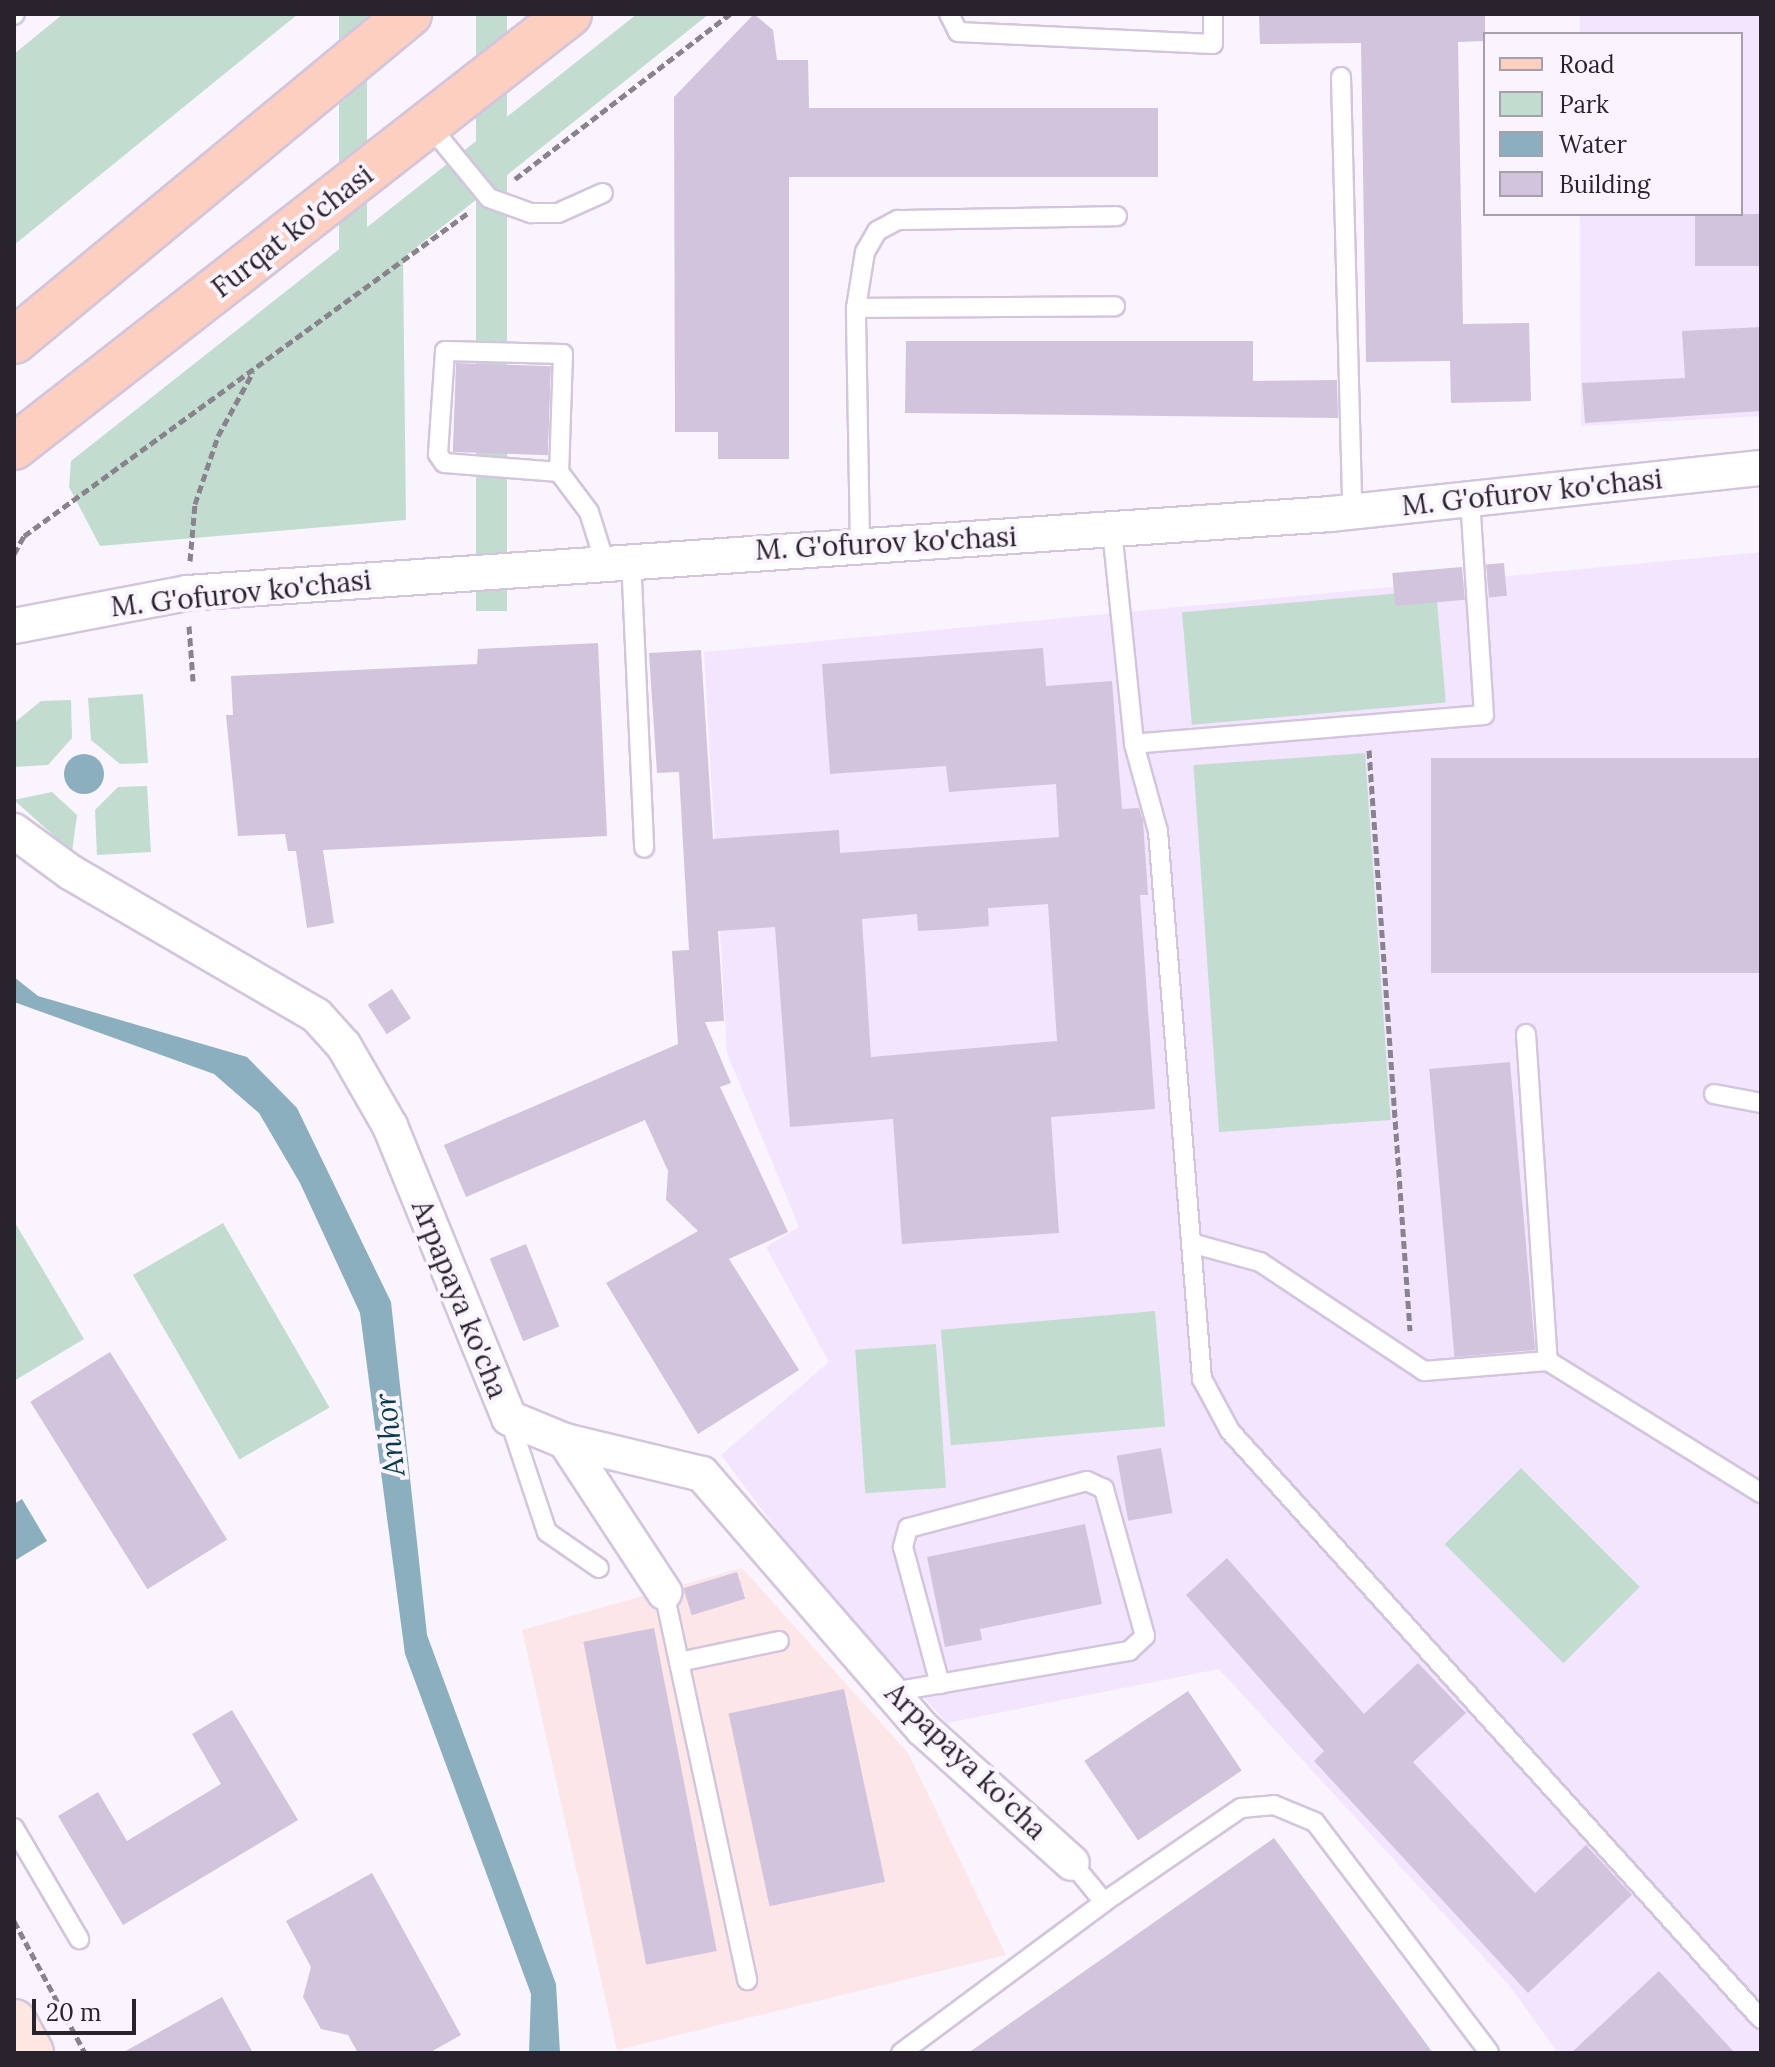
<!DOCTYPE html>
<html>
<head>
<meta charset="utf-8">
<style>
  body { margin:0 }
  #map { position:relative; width:1775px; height:2067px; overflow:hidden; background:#f9f4fe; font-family:Lora,serif }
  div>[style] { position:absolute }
  .built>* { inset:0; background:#f3e5fe }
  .medical>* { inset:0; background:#fce6e8 }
  .green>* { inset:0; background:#c2ddcf; transform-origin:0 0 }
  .water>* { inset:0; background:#8bafbf }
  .round { border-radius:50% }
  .building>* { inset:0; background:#d2c4dc; transform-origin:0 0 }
  .path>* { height:5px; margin-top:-2.5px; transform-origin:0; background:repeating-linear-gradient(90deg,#88838d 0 8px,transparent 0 12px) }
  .roads { filter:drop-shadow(2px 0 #d3c5dd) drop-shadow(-2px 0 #d3c5dd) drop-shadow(0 2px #d3c5dd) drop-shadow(0 -2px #d3c5dd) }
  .lane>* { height:18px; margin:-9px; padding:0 9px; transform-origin:9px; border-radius:9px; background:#fff }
  .street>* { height:34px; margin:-17px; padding:0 17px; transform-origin:17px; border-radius:17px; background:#fff }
  .secondary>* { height:44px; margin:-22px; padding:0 22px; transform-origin:22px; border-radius:22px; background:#fee7e0 }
  .primary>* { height:44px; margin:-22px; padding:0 22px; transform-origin:22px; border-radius:22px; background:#fdcfc1 }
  span { translate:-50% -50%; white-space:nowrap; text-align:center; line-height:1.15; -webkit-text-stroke:8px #f9f4fe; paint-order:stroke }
  .street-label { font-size:28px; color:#28232c }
  .water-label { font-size:30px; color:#073b4d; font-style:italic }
  .frame { position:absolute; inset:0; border:16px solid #28232c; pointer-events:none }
  .legend { position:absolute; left:1483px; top:32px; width:260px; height:184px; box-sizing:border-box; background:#f9f4fe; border:2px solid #a5a0aa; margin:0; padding:10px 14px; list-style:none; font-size:24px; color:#28232c }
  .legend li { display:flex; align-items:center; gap:16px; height:40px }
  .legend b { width:40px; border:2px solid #a5a0aa }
  .scale { position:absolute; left:32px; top:1999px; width:104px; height:36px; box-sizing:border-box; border:4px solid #28232c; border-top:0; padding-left:10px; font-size:24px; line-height:28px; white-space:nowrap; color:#28232c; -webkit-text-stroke:6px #f9f4fe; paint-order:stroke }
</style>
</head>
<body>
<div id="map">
  <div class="built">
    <div style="clip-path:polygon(1580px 14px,1761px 14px,1761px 416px,1581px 426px,1580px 214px,1741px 214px,1741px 34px,1580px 34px)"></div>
    <div style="clip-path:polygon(1761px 552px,1761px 2053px,1558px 2053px,1509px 1985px,1219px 1669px,947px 1723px,814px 1579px,721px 1455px,829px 1362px,766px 1247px,799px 1227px,727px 1053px,704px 652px)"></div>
  </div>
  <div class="medical">
    <div style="clip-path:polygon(742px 1568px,908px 1753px,1006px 1955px,617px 2050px,522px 1630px)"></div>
  </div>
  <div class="green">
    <div style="clip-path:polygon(63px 14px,298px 14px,14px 245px,14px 54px)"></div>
    <div style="left:339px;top:14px;width:28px;height:423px"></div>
    <div style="left:476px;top:14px;width:31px;height:597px"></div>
    <div style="clip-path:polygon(637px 14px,709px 14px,403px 258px,406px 520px,100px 546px,69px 487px,71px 461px)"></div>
    <div style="left:1436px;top:590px;width:113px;height:255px;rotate:85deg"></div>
    <div style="clip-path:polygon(143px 694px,148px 763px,120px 764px,91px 740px,88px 698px)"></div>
    <div style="clip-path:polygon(71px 700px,72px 738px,48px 765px,14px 767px,14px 723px,41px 701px)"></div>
    <div style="left:1365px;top:753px;width:368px;height:172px;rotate:86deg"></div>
    <div style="clip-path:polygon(147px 786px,151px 852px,97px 855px,95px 810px,118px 787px)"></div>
    <div style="clip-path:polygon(52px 792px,77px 815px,72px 852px,14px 800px)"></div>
    <div style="clip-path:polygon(14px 1221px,84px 1339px,14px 1381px)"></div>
    <div style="left:223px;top:1223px;width:213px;height:104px;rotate:60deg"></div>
    <div style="left:1155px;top:1311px;width:116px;height:215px;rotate:85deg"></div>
    <div style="left:936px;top:1344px;width:144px;height:81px;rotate:86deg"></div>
    <div style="left:1521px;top:1468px;width:168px;height:108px;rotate:45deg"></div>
  </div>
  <div class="water">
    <div class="round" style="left:64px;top:754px;width:40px;height:40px"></div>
    <div style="clip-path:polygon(14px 977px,38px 996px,247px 1057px,297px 1108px,391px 1302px,427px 1635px,556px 1984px,560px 2053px,529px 2053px,531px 1994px,405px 1654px,360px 1313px,300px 1183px,259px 1113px,214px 1074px,14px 1002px)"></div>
    <div style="clip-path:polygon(22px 1499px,47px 1541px,14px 1561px,14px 1504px)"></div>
  </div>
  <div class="building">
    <div style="clip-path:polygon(754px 14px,773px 30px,777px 60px,808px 60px,809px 108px,1158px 108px,1158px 177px,789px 177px,789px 459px,718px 459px,718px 432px,675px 432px,674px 97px)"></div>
    <div style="clip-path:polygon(1259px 14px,1485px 14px,1485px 41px,1458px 42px,1463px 324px,1529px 323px,1531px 401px,1451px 403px,1450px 361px,1366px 362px,1361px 43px,1260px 44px)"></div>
    <div style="left:1695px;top:214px;width:66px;height:52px"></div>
    <div style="clip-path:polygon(1761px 327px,1761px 411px,1585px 423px,1582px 383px,1685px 378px,1682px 331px)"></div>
    <div style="clip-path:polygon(906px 341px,1253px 341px,1253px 381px,1337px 380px,1338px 418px,905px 413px)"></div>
    <div style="left:456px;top:363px;width:95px;height:89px;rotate:2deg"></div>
    <div style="left:1504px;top:563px;width:33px;height:18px;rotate:85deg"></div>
    <div style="left:1462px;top:567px;width:33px;height:70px;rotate:85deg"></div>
    <div style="clip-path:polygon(598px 643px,607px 836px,323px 850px,334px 923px,307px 928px,296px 851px,288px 851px,285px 834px,238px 836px,226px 715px,233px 715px,231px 676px,477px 664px,478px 649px)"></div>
    <div style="clip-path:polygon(evenodd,1043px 648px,1046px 686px,1112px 681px,1122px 809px,1139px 808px,1143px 821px,1148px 895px,1140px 895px,1155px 1109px,1051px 1117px,1059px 1233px,902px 1244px,893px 1119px,790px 1127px,775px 927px,718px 931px,724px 1021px,705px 1022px,731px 1083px,720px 1087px,788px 1232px,729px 1259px,799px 1370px,698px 1434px,606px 1283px,698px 1231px,666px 1200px,668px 1171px,645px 1120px,466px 1197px,444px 1145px,678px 1044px,672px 951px,689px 950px,679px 772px,657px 773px,649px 653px,701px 650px,713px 839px,839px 830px,840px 853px,1059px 837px,1056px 784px,949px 792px,946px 766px,830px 774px,822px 664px,1043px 648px,1048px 904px,1057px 1041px,871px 1057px,862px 919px,917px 914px,918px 931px,954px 929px,989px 926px,988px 908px,1048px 904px)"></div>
    <div style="left:1761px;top:758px;width:215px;height:330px;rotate:90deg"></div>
    <div style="left:392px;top:989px;width:35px;height:29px;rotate:57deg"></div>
    <div style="left:1510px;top:1062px;width:289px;height:81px;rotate:85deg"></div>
    <div style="left:526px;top:1244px;width:89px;height:39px;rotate:68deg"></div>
    <div style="left:110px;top:1352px;width:221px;height:94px;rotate:58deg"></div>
    <div style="left:1161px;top:1448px;width:66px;height:45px;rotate:80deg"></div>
    <div style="clip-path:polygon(1085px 1524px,1102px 1604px,980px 1629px,982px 1640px,945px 1647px,927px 1557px)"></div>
    <div style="clip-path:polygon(1227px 1558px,1364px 1714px,1418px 1663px,1466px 1713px,1413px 1762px,1535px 1893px,1586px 1845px,1632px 1895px,1528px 1993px,1314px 1761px,1324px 1751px,1186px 1595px)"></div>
    <div style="left:737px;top:1572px;width:28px;height:56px;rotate:73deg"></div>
    <div style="left:654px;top:1628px;width:329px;height:72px;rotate:79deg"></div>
    <div style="left:844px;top:1689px;width:197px;height:118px;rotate:78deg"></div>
    <div style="left:1188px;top:1691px;width:96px;height:125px;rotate:56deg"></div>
    <div style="clip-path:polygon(232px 1710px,298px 1820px,123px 1925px,58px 1816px,98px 1792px,127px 1841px,221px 1784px,192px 1734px)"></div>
    <div style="clip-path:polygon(1274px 1838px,1433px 2053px,968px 2053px)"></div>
    <div style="clip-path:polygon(372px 1873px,461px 2035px,429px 2053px,358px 2053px,348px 2035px,321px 2029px,303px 1997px,311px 1967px,286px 1921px)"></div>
    <div style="clip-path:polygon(1659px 1971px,1735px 2053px,1571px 2053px)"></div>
    <div style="clip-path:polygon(222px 1997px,253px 2053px,122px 2053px)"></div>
  </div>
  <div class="path">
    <div style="left:515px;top:179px;width:271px;rotate:-37.5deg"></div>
    <div style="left:14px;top:554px;width:21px;rotate:-61deg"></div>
    <div style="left:24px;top:536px;width:549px;rotate:-36.04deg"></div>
    <div style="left:190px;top:561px;width:57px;rotate:-85deg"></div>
    <div style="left:195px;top:504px;width:72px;rotate:-71.3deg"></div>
    <div style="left:218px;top:436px;width:73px;rotate:-61.3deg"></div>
    <div style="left:189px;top:626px;width:55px;rotate:85.8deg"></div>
    <div style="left:1369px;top:750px;width:582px;rotate:85.96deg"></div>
    <div style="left:14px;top:1921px;width:150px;rotate:61.7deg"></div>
  </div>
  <div class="roads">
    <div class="lane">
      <div style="left:949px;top:14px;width:20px;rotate:63deg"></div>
      <div style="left:958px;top:32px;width:255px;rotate:2.7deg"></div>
      <div style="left:1213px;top:44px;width:30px;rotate:-90deg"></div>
      <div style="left:14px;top:15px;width:1px;rotate:-45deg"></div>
      <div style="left:1341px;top:77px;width:434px;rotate:88.5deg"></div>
      <div style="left:429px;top:125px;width:94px;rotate:50.6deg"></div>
      <div style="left:489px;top:198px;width:45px;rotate:19.7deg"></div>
      <div style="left:531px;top:213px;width:27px"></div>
      <div style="left:558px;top:213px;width:49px;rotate:-24deg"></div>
      <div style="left:856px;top:308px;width:57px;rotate:-80.9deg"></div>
      <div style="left:865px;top:252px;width:24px;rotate:-60deg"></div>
      <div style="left:877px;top:231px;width:24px;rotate:-28deg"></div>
      <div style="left:898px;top:220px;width:219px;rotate:-1deg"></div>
      <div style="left:559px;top:472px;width:115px;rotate:-175.5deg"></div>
      <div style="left:444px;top:463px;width:11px;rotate:-124deg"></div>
      <div style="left:438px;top:454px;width:103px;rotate:-86.1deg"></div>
      <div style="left:445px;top:351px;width:118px;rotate:1.5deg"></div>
      <div style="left:563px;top:354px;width:118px;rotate:91.9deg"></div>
      <div style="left:559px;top:472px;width:50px;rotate:53.1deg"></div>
      <div style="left:589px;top:512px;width:50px;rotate:72.6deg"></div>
      <div style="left:1470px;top:499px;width:216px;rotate:86.3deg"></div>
      <div style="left:1484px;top:715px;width:351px;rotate:175.3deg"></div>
      <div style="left:1134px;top:744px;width:90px;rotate:74.6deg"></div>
      <div style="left:1158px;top:831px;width:550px;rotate:85.41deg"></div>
      <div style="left:1202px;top:1379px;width:59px;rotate:61.7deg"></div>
      <div style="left:1230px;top:1431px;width:792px;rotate:47.92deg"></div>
      <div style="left:1112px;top:530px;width:215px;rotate:84.1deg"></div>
      <div style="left:860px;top:545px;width:237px;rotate:-91deg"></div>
      <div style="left:856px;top:308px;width:259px;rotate:-0.4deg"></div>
      <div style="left:631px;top:558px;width:290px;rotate:87.4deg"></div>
      <div style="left:1526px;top:1034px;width:328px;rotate:86.2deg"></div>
      <div style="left:1714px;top:1094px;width:48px;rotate:10.8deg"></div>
      <div style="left:1191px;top:1243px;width:72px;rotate:15.4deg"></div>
      <div style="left:1260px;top:1262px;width:197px;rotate:33.6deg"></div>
      <div style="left:1424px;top:1371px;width:124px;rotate:-4.6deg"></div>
      <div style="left:1548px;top:1361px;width:251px;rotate:31.8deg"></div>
      <div style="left:509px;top:1418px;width:120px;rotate:71.6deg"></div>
      <div style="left:547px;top:1532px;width:63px;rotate:34.7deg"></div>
      <div style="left:664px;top:1592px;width:397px;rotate:77.9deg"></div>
      <div style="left:679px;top:1662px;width:102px;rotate:-11.9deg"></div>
      <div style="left:892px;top:1692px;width:241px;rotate:-9.8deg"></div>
      <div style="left:1129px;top:1651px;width:22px;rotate:-43deg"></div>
      <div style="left:1145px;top:1636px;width:153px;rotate:-105.6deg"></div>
      <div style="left:1104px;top:1489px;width:19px;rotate:-155deg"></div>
      <div style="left:1087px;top:1481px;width:185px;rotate:165.3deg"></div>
      <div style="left:908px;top:1528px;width:20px;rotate:105deg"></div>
      <div style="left:903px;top:1547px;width:142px;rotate:74.9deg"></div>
      <div style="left:14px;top:1828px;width:129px;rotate:59.6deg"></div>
      <div style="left:1104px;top:1902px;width:166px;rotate:-34.5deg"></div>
      <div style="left:1241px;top:1808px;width:33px;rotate:-5deg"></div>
      <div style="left:1274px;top:1805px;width:44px;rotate:22.5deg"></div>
      <div style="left:1315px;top:1822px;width:288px;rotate:52.9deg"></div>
      <div style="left:901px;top:2053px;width:253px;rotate:-36.6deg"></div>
      <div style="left:1104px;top:1902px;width:50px;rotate:-129.4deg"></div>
    </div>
    <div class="street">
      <div style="left:14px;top:626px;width:176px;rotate:-10.8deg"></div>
      <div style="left:187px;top:593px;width:1146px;rotate:-3.95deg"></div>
      <div style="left:1330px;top:514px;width:433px;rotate:-6.1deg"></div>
      <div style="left:14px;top:831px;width:69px;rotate:36.2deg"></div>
      <div style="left:70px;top:872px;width:285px;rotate:30.2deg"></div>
      <div style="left:316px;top:1015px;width:42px;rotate:47.9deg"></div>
      <div style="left:344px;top:1046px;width:92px;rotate:60.1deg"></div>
      <div style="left:390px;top:1126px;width:315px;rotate:67.8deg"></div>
      <div style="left:509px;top:1418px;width:61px;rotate:22.3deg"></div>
      <div style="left:565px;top:1441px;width:141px;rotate:13.5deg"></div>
      <div style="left:702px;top:1474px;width:337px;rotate:49.1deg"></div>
      <div style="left:923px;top:1729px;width:200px;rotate:42deg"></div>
      <div style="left:565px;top:1441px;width:181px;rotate:56.7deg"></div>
    </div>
    <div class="secondary">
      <div style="left:14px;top:2022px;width:35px;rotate:61deg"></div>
    </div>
    <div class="primary">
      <div style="left:14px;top:341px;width:513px;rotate:-39.62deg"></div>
      <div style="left:14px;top:447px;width:704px;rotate:-37.96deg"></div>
    </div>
  </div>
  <div class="street-label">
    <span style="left:292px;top:231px;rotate:-38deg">Furqat ko'chasi</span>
    <span style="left:1532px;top:492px;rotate:-6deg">M. G'ofurov ko'chasi</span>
    <span style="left:886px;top:543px;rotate:-3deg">M. G'ofurov ko'chasi</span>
    <span style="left:241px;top:593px;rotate:-6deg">M. G'ofurov ko'chasi</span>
    <span style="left:460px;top:1299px;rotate:68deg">Arpapaya ko'cha</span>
    <span style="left:966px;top:1761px;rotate:44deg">Arpapaya ko'cha</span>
  </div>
  <div class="water-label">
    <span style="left:389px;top:1435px;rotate:-97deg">Anhor</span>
  </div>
  <div class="frame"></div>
  <ul class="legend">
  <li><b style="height:10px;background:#fdcfc1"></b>Road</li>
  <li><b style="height:22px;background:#c2ddcf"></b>Park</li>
  <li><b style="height:22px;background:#8bafbf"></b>Water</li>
  <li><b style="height:22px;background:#d2c4dc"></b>Building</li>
  </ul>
  <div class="scale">20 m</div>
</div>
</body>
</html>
